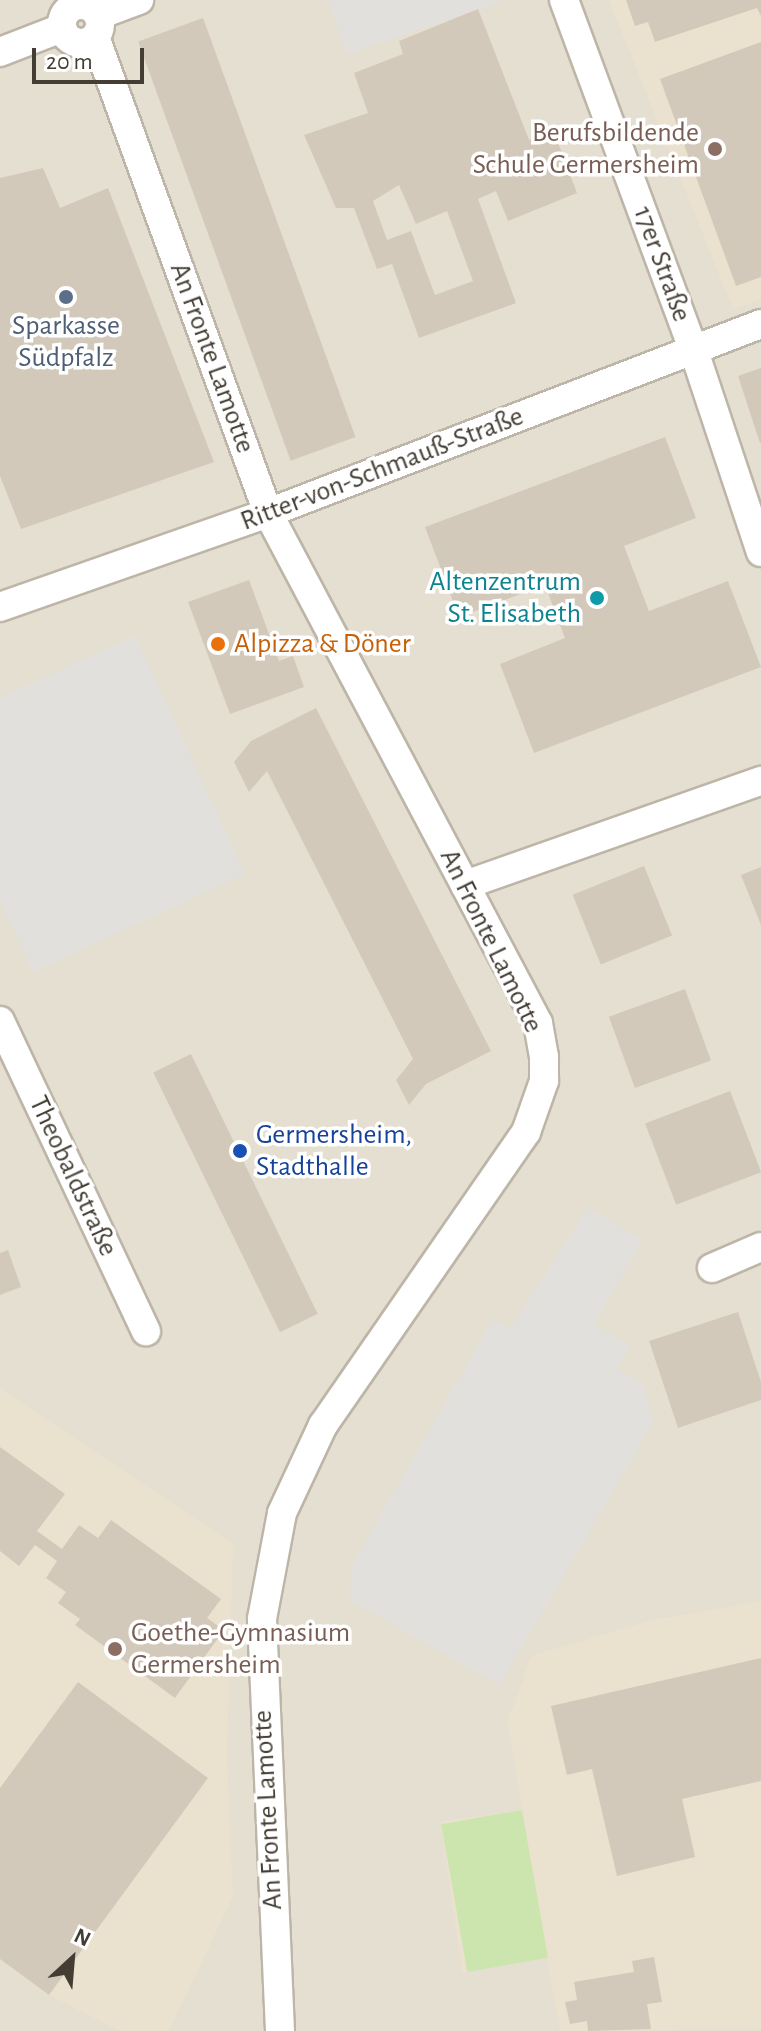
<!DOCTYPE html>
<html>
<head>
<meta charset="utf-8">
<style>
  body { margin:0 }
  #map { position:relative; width:761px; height:2031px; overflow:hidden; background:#f2ede4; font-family:"Alegreya Sans",sans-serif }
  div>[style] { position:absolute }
  .residential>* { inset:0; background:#e5dfd2; transform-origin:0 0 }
  .education>* { inset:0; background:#eae2ce }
  .green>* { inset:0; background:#cce5ae; transform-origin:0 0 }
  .parking>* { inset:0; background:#e2e0dc }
  .building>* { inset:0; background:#d3c9ba; transform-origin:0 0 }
  .roads { filter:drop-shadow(2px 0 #bdb5a7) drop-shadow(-2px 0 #bdb5a7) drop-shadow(0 2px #bdb5a7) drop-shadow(0 -2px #bdb5a7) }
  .minor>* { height:28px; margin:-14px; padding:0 14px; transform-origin:14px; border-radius:14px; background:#fff }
  .minor>.ring { margin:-14px; padding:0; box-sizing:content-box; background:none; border:28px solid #fff; border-radius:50% }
  .dots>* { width:22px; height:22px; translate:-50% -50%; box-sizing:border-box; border:4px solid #fff; border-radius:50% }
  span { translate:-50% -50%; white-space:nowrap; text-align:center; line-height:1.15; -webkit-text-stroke:7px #fff; paint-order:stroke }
  .education-label { font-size:28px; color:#785e54 }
  .right { translate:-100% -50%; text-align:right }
  .left { translate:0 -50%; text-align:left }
  .street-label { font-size:28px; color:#433d34 }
  .service-label { font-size:28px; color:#4e5e75 }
  .culture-label { font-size:28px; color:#0d838f }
  .food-label { font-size:28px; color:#c56008 }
  .transit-label { font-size:28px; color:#164399 }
  .north { position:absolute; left:32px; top:1919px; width:80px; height:80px; -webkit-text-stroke:6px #fff; paint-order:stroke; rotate:26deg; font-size:22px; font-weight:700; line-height:32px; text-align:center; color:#433d34 }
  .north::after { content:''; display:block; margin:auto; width:28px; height:36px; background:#433d34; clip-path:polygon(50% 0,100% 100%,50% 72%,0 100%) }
  .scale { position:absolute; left:32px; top:48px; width:112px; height:36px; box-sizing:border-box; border:4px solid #433d34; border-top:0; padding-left:10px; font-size:24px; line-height:28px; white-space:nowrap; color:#433d34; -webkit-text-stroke:6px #fff; paint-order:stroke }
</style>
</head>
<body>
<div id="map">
  <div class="residential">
    <div style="left:0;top:0;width:761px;height:2031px"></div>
  </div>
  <div class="education">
    <div style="clip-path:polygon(609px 0,761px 0,761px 299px,733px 309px)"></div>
    <div style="clip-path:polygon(0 1389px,233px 1544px,227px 1755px,233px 1896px,169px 2031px,120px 2031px,49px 1995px,0 1959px)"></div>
    <div style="clip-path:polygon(761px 1601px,761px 2029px,560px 2031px,547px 1958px,462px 1973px,441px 1822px,522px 1810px,508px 1721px,531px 1656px,653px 1620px)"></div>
  </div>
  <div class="green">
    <div style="left:522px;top:1810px;width:150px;height:82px;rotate:80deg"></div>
  </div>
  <div class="parking">
    <div style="clip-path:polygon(328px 0,505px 0,347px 54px)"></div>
    <div style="clip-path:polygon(135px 636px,245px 874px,33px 972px,0 901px,0 698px)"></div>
    <div style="clip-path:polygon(587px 1208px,643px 1239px,594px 1324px,629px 1346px,617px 1368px,641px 1382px,653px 1423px,499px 1685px,350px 1600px,352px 1565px,493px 1319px,510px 1330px)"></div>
  </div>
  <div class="building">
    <div style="clip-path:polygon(626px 0,761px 0,761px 16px,757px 8px,655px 42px,648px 22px,635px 26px)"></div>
    <div style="clip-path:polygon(evenodd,478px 9px,529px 140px,554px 132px,577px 193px,508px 221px,496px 191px,478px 199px,516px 303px,419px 338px,392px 264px,377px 269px,354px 208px,336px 208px,304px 135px,368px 113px,354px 73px,403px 54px,399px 41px,478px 9px,399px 185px,416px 224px,447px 211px,473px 281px,435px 295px,411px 231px,387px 240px,373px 201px,399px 185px)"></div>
    <div style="left:203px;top:18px;width:446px;height:69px;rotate:70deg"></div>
    <div style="clip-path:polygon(761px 42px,761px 277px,736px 286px,660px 79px)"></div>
    <div style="clip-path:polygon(43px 168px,60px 208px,108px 188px,214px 462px,21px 529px,0 476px,0 178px)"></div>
    <div style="clip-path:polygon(761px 368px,761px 443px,760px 443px,738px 376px)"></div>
    <div style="clip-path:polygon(665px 437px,696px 518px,624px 546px,649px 611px,728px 581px,761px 667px,534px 753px,500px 664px,565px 638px,545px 585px,459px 617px,425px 527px)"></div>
    <div style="clip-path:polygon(249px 580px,279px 661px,293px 656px,304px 687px,230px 714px,188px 602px)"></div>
    <div style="clip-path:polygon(316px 708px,491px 1051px,426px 1084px,409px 1105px,396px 1080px,413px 1059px,267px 771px,249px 792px,234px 762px,251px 741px)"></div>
    <div style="left:644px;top:866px;width:75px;height:77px;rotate:68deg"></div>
    <div style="clip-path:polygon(761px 867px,761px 925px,741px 875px)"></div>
    <div style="left:685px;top:989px;width:76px;height:81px;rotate:70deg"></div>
    <div style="left:191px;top:1054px;width:289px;height:42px;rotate:64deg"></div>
    <div style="left:730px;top:1091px;width:87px;height:91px;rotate:69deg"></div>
    <div style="clip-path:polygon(8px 1250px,21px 1287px,0 1295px,0 1253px)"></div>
    <div style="clip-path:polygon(738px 1312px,761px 1382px,761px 1400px,678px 1428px,649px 1341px)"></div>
    <div style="clip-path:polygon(0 1447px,65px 1494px,37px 1531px,62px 1549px,79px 1525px,98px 1538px,111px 1520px,221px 1599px,207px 1618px,224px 1630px,175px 1698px,75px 1625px,80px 1619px,58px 1603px,66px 1592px,46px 1578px,57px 1561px,35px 1545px,19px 1566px,0 1551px)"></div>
    <div style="clip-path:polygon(761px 1658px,761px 1781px,682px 1799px,695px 1857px,617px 1876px,592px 1769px,567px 1775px,551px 1706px)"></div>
    <div style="clip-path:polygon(78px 1682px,208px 1778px,49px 1995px,0 1959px,0 1788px)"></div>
    <div style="clip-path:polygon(654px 1957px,662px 2002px,647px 2004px,651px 2029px,588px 2031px,587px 2021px,570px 2024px,565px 2002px,577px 2000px,574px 1982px,634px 1972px,632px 1961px)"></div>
  </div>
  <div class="roads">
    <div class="minor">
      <div style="left:564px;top:0;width:371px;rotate:69.7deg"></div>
      <div style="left:693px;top:348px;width:215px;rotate:71.6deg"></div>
      <div class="ring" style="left:62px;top:5px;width:10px;height:10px"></div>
      <div style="left:99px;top:15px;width:43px;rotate:-20.6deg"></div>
      <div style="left:95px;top:37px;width:506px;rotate:70.03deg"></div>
      <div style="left:268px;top:513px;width:577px;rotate:62.1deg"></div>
      <div style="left:538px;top:1023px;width:35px;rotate:80deg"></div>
      <div style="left:544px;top:1057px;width:24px;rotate:90deg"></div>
      <div style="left:544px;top:1081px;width:54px;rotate:109.4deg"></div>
      <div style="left:526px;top:1132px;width:356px;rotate:124.7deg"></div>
      <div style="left:323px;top:1425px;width:97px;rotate:115deg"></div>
      <div style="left:282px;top:1513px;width:108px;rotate:100.7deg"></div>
      <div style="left:262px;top:1619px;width:412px;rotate:87.5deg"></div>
      <div style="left:0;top:52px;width:66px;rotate:-21.2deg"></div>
      <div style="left:0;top:607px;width:284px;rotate:-19.3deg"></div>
      <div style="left:268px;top:513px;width:528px;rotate:-20.98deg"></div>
      <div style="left:465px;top:885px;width:314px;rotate:-19.4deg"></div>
      <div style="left:0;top:1021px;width:343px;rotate:64.8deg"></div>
      <div style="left:712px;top:1268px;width:53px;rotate:-23.2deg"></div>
    </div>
  </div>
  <div class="dots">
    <div style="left:715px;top:149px;background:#8d6e63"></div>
    <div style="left:66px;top:297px;background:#5c6f8a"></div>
    <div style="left:597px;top:598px;background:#0f9aa8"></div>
    <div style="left:218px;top:644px;background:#e8710a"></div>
    <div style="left:240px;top:1151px;background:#1a4fb4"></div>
    <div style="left:115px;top:1649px;background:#8d6e63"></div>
  </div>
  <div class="education-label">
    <span class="right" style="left:699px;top:149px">Berufsbildende<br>Schule Germersheim</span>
    <span class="left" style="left:131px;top:1649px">Goethe-Gymnasium<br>Germersheim</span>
  </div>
  <div class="street-label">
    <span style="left:662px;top:264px;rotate:70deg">17er Straße</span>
    <span style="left:212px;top:358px;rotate:70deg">An Fronte Lamotte</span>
    <span style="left:382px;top:469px;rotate:-21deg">Ritter-von-Schmauß-Straße</span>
    <span style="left:491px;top:941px;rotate:64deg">An Fronte Lamotte</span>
    <span style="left:73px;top:1176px;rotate:65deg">Theobaldstraße</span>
    <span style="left:268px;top:1810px;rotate:-93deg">An Fronte Lamotte</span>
  </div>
  <div class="service-label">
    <span style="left:66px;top:342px">Sparkasse<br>Südpfalz</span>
  </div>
  <div class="culture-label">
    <span class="right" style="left:581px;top:598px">Altenzentrum<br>St. Elisabeth</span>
  </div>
  <div class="food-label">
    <span class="left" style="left:234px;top:644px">Alpizza &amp; Döner</span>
  </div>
  <div class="transit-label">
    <span class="left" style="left:256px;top:1151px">Germersheim,<br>Stadthalle</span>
  </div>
  <div class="north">N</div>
  <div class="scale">20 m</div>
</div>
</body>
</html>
